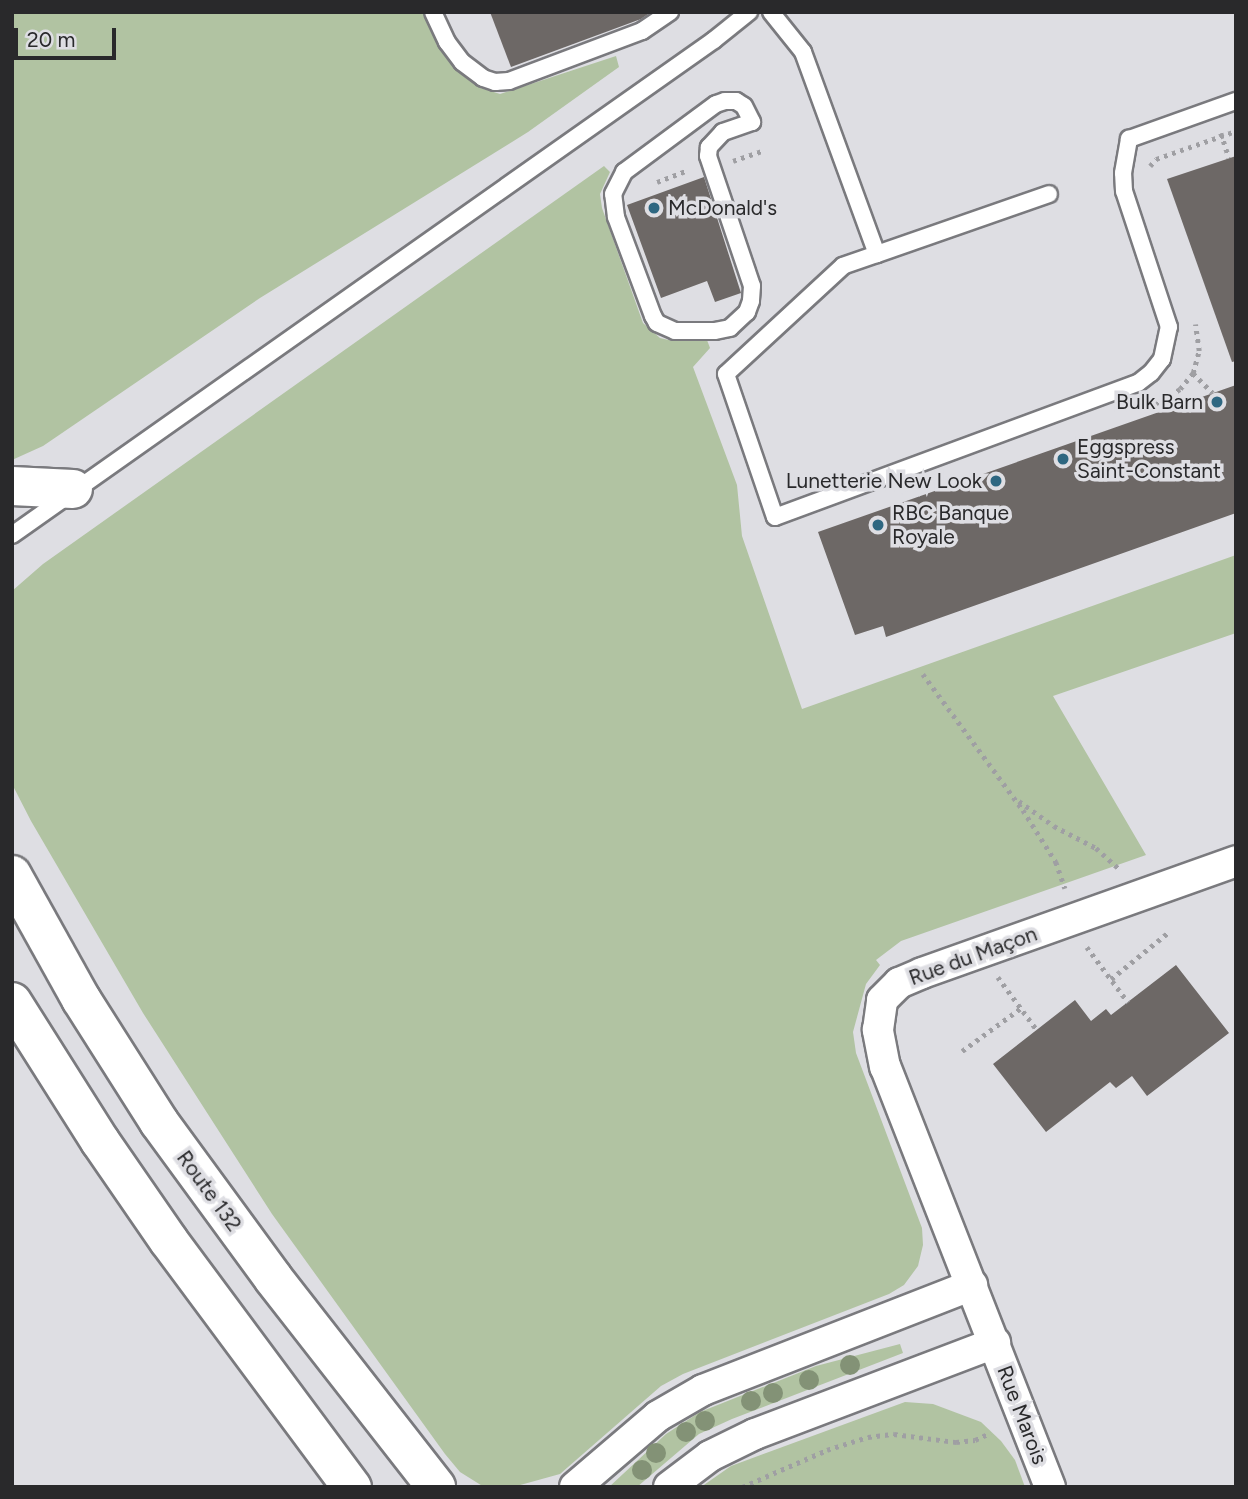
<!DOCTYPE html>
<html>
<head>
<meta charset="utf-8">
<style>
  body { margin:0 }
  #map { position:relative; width:1248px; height:1499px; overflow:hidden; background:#dedee3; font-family:Figtree,sans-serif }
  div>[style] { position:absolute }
  .green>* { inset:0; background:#b1c3a2 }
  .building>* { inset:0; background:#6d6866 }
  .path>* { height:4.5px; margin-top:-2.25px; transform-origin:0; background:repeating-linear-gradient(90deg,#9f9fa3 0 3.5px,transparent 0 8.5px) }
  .roads { filter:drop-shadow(2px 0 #7a7a7e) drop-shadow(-2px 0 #7a7a7e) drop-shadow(0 2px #7a7a7e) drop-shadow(0 -2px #7a7a7e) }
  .service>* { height:16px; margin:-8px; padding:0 8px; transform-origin:8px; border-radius:8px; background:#fff }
  .minor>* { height:30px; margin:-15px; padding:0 15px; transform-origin:15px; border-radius:15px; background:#fff }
  .trunk>* { height:38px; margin:-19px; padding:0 19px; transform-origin:19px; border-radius:19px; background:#fff }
  .trees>* { width:20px; height:20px; margin:-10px; border-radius:50%; background:#839276 }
  .dots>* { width:19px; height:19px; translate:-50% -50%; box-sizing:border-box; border:4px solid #dedee3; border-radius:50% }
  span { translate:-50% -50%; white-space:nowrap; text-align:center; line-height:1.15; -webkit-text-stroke:7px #dedee3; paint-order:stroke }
  .poi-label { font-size:21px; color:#29292b }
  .left { translate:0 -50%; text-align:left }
  .right { translate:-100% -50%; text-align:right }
  .street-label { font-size:21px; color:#29292b }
  .frame { position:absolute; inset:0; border:14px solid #29292b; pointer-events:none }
  .scale { position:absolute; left:14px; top:28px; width:102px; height:32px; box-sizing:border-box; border:4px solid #29292b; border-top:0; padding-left:9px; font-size:21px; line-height:24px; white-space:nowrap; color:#29292b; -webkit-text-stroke:5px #dedee3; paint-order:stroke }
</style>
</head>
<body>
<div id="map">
  <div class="green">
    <div style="clip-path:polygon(12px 12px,422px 12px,445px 56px,481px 88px,500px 94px,616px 56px,619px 67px,528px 132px,260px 298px,43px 446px,12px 460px)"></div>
    <div style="clip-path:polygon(604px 166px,610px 172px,600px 194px,602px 208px,643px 323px,660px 338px,673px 341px,707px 340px,710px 348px,693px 367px,737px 485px,742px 536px,802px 709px,1236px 555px,1236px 633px,1053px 696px,1146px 855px,901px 941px,876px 960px,880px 965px,866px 984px,853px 1032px,856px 1053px,922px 1228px,923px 1245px,918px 1266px,904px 1285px,889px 1294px,683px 1374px,661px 1386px,560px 1474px,513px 1487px,484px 1487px,460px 1472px,445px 1454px,272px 1214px,143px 1013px,31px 821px,12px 784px,12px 591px,43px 564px)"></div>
    <div style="clip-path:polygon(900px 1344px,903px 1353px,732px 1419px,699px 1434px,637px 1487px,609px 1487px,666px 1434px,700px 1412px,816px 1366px)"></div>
    <div style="clip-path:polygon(905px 1402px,933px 1404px,981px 1422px,1001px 1441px,1015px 1460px,1025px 1487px,701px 1487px,731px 1466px)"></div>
  </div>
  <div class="building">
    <div style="clip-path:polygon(490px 12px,651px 12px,641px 19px,511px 67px)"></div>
    <div style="clip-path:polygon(1236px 156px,1236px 361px,1232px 362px,1167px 179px)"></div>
    <div style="clip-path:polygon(704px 177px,741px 293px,715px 302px,707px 281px,661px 298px,627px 205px)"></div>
    <div style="clip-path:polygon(1236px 385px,1236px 513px,886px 637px,883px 626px,855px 635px,818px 532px)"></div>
    <div style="clip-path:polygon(1176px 965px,1229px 1033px,1147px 1096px,1132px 1076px,1116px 1088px,1110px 1082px,1046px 1132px,993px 1064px,1075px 1000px,1091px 1021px,1106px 1009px,1111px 1015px)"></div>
  </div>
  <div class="path">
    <div style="left:1221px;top:133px;width:26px;rotate:72deg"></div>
    <div style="left:733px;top:161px;width:31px;rotate:-19deg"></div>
    <div style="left:1150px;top:166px;width:9px;rotate:-49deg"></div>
    <div style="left:1156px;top:159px;width:85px;rotate:-19.3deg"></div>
    <div style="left:657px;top:182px;width:33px;rotate:-21deg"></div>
    <div style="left:1193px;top:373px;width:28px;rotate:45deg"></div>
    <div style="left:1155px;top:404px;width:29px;rotate:-31deg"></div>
    <div style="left:1180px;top:389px;width:21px;rotate:-51deg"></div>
    <div style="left:1193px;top:373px;width:23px;rotate:-75deg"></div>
    <div style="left:1199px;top:351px;width:27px;rotate:-98deg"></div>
    <div style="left:923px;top:674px;width:169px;rotate:53.7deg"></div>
    <div style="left:1023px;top:810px;width:62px;rotate:57.6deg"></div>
    <div style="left:1056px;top:862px;width:28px;rotate:71deg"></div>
    <div style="left:1019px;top:801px;width:43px;rotate:35.5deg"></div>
    <div style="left:1054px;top:826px;width:47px;rotate:27.6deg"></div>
    <div style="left:1096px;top:848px;width:30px;rotate:42deg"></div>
    <div style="left:1087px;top:947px;width:69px;rotate:53.3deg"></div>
    <div style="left:998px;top:977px;width:66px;rotate:53.7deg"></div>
    <div style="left:1111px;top:979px;width:76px;rotate:-39.1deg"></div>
    <div style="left:962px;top:1051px;width:73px;rotate:-36.1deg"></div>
    <div style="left:742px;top:1487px;width:93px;rotate:-23.5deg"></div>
    <div style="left:827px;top:1450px;width:43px;rotate:-17.6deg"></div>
    <div style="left:868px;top:1437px;width:26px;rotate:-7deg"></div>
    <div style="left:894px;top:1434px;width:63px;rotate:7.4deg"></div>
    <div style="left:956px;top:1442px;width:19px;rotate:-6deg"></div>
    <div style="left:975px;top:1440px;width:17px;rotate:-25deg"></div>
  </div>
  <div class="roads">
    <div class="service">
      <div style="left:433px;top:12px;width:33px;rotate:65deg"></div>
      <div style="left:447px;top:42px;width:25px;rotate:53deg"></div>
      <div style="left:462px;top:62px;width:26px;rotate:37deg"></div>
      <div style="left:483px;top:78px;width:13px;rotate:18deg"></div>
      <div style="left:495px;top:82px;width:14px;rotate:-4deg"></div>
      <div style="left:509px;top:81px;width:142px;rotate:-20.6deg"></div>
      <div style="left:642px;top:31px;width:34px;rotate:-34deg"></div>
      <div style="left:771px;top:12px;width:51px;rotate:51.3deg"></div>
      <div style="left:803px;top:52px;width:215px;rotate:69.9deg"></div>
      <div style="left:877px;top:254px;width:36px;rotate:161deg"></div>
      <div style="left:843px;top:266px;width:159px;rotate:137.3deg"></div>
      <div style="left:726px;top:374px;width:151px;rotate:71.1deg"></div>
      <div style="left:775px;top:517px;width:387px;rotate:-20.3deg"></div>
      <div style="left:1138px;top:383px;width:16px;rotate:-38deg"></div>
      <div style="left:1151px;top:373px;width:18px;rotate:-52deg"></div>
      <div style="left:1162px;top:359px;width:33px;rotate:-78deg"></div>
      <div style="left:1169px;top:327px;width:143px;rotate:-108.3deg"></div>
      <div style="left:1124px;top:191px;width:18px;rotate:-93deg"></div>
      <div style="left:1123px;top:173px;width:35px;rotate:-80deg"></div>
      <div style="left:1129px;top:139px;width:114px;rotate:-19.6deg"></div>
      <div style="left:725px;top:101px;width:11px"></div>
      <div style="left:736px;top:101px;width:9px;rotate:32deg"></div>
      <div style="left:744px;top:106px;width:18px;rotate:63deg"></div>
      <div style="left:752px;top:122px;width:31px;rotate:161deg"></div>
      <div style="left:723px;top:132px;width:21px;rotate:133deg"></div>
      <div style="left:709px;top:147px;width:9px;rotate:96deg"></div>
      <div style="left:708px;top:156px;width:137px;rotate:71.3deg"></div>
      <div style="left:752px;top:286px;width:15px;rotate:94deg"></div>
      <div style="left:751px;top:301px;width:12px;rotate:110deg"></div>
      <div style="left:747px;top:312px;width:23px;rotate:137deg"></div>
      <div style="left:730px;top:328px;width:16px;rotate:169deg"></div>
      <div style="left:714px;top:331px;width:39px;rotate:180deg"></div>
      <div style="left:675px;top:331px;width:20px;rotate:-156deg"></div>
      <div style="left:657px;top:323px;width:8px;rotate:-120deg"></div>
      <div style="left:653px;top:316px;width:106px;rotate:-110.5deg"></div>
      <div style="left:616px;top:217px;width:23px;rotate:-97deg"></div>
      <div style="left:613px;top:194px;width:25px;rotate:-63deg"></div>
      <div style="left:624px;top:172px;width:114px;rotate:-36.5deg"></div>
      <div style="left:716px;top:104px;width:9px;rotate:-18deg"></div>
      <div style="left:877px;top:254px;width:182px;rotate:-19.2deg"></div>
      <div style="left:12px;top:535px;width:859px;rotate:-35.19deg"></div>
      <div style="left:714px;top:40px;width:45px;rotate:-38.7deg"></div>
    </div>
    <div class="minor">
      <div style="left:575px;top:1487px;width:109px;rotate:-40.5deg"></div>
      <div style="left:658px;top:1416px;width:52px;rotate:-30deg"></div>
      <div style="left:703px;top:1390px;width:289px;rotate:-21.3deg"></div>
      <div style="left:669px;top:1487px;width:51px;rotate:-37.1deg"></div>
      <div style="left:710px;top:1456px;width:50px;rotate:-26.1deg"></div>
      <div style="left:755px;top:1434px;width:257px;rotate:-20.8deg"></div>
      <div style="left:1050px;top:1487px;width:451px;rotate:-111.4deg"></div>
      <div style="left:885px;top:1067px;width:38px;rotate:-101deg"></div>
      <div style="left:878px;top:1030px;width:30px;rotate:-82deg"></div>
      <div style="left:882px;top:1000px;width:24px;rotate:-45deg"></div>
      <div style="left:899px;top:983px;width:25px;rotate:-23deg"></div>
      <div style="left:922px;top:973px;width:333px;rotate:-19.6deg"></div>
    </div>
    <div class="trunk">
      <div style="left:12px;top:486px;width:61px;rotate:2.8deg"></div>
      <div style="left:12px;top:875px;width:142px;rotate:60.9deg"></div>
      <div style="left:81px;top:999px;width:146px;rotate:57.6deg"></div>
      <div style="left:159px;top:1122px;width:193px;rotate:53.8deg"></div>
      <div style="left:273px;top:1278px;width:265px;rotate:52deg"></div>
      <div style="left:12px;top:1002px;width:165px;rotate:57.7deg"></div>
      <div style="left:100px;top:1141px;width:121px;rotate:55.4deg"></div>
      <div style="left:169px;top:1241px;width:307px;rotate:53.4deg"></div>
    </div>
  </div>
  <div class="trees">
    <div style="left:850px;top:1365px"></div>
    <div style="left:809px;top:1380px"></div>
    <div style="left:773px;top:1393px"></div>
    <div style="left:751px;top:1401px"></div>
    <div style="left:705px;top:1421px"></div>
    <div style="left:686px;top:1432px"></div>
    <div style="left:656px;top:1453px"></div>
    <div style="left:642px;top:1470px"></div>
  </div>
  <div class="dots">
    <div style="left:654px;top:208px;background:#2e6781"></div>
    <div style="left:1217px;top:402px;background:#2e6781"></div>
    <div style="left:1063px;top:459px;background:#2e6781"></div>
    <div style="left:996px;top:481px;background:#2e6781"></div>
    <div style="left:878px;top:525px;background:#2e6781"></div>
  </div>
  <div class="poi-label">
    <span class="left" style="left:668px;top:208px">McDonald's</span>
    <span class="right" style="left:1203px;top:402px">Bulk Barn</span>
    <span class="left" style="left:1077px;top:459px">Eggspress<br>Saint-Constant</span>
    <span class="right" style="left:982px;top:481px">Lunetterie New Look</span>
    <span class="left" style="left:892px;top:525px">RBC Banque<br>Royale</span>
  </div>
  <div class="street-label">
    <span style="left:973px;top:956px;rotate:-20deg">Rue du Maçon</span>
    <span style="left:209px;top:1191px;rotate:54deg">Route 132</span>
    <span style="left:1022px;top:1415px;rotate:69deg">Rue Marois</span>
  </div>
  <div class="frame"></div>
  <div class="scale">20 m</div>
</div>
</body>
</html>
